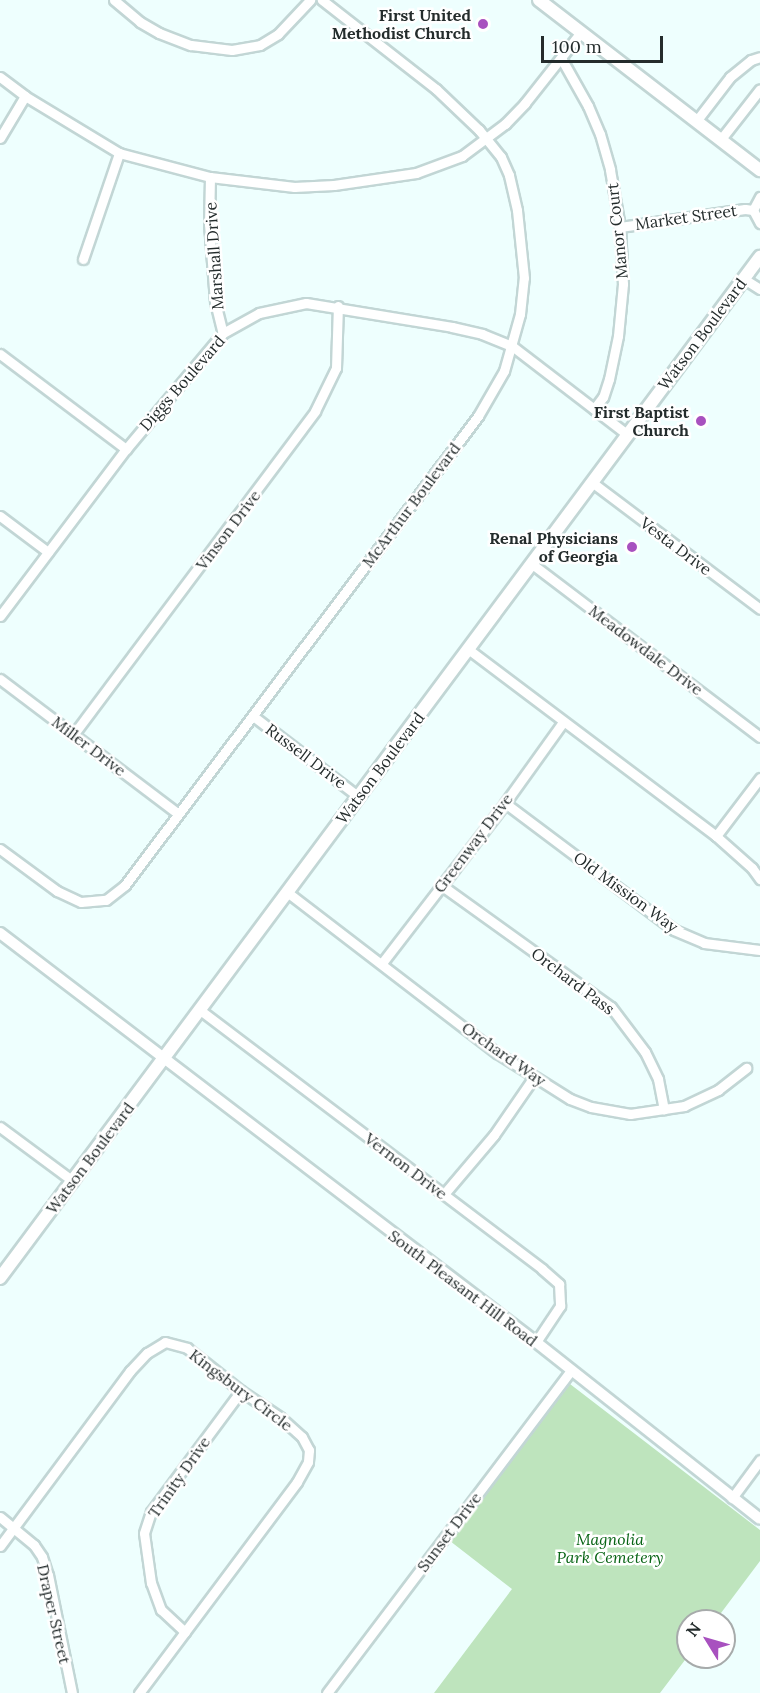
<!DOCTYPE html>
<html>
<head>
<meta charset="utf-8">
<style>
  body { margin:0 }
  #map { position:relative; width:760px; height:1693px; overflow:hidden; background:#eefffe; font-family:Lora,serif }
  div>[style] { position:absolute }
  .green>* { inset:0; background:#bee4bd }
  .roads { filter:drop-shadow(2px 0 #c2d6d5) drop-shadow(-2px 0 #c2d6d5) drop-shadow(0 2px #c2d6d5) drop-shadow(0 -2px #c2d6d5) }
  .minor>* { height:9px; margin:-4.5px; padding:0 4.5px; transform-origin:4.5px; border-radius:4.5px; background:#fff }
  .tertiary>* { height:10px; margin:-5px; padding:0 5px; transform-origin:5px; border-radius:5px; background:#fff }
  .secondary>* { height:12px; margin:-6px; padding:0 6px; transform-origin:6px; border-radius:6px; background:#fff }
  .dots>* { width:16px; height:16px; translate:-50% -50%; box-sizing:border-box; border:3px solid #fff; border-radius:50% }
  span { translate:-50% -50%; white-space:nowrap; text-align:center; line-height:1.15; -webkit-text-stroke:5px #fff; paint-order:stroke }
  .poi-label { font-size:16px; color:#242c2c; font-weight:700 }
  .right { translate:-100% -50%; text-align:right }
  .street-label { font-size:16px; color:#242c2c }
  .park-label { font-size:16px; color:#066313; font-style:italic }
  .north { position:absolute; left:676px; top:1609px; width:60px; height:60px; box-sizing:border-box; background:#fff; border:2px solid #a7abab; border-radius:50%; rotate:307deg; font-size:16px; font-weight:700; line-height:24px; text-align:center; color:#242c2c }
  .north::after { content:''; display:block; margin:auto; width:21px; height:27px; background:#a851bf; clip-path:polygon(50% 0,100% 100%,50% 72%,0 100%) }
  .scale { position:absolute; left:541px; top:36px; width:122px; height:27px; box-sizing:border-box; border:3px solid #242c2c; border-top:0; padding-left:8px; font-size:18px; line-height:21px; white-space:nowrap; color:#242c2c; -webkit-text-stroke:4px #fff; paint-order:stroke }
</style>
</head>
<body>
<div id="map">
  <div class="green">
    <div style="clip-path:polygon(570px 1384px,760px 1530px,760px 1561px,715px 1621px,688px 1621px,688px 1656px,660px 1693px,434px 1693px,512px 1589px,450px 1541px)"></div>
  </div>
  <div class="roads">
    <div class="minor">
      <div style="left:114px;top:0;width:34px;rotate:40deg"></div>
      <div style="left:140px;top:22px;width:22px;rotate:30deg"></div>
      <div style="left:159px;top:33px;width:34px;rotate:21deg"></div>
      <div style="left:191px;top:45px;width:41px;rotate:7deg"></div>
      <div style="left:232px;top:50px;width:28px;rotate:-10deg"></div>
      <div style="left:260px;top:45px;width:21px;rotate:-31deg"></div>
      <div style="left:278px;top:34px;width:47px;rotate:-46.7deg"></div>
      <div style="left:561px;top:58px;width:55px;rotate:60.6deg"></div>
      <div style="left:588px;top:106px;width:30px;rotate:67deg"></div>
      <div style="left:600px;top:134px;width:37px;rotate:74deg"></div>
      <div style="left:610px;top:170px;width:58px;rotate:80deg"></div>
      <div style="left:620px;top:227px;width:57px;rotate:87deg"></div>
      <div style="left:623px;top:284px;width:52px;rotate:95.5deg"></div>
      <div style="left:618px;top:336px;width:44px;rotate:101.8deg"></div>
      <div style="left:609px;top:379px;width:19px;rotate:108deg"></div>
      <div style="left:603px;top:397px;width:15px;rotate:127deg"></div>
      <div style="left:0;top:77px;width:31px;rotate:37deg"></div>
      <div style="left:25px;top:96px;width:110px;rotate:31.2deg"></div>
      <div style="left:119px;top:153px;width:94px;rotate:14.8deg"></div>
      <div style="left:210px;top:177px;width:85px;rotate:6.8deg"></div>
      <div style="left:294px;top:187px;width:40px;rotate:-2.9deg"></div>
      <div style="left:334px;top:185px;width:83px;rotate:-8.3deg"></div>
      <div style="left:416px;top:173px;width:49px;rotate:-20.3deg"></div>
      <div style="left:462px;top:156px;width:54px;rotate:-36.7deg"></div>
      <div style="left:505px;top:124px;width:29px;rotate:-46deg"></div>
      <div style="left:525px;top:103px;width:90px;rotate:-51.7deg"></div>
      <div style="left:697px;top:120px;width:54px;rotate:-52.5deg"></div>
      <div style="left:730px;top:77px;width:27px;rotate:-39deg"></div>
      <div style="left:751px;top:60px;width:9px;rotate:-18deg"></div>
      <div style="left:0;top:138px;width:49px;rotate:-59.2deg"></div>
      <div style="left:721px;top:139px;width:63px;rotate:-52deg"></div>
      <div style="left:210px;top:177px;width:47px;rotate:91.2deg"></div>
      <div style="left:209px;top:224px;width:78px;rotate:85.6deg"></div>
      <div style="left:215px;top:302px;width:32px;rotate:76deg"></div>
      <div style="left:753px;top:210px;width:15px;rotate:-62deg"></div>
      <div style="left:620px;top:227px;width:126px;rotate:-8.2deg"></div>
      <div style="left:745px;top:209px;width:8px;rotate:7deg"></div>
      <div style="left:753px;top:210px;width:15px;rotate:62deg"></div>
      <div style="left:83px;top:259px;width:112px;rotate:-71.2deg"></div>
      <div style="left:744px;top:279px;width:19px;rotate:32deg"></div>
      <div style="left:0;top:354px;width:158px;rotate:37deg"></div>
      <div style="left:593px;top:483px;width:209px;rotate:37deg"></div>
      <div style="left:0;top:516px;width:60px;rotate:36.9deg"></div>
      <div style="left:532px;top:564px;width:286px;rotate:37.2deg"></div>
      <div style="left:0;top:616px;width:209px;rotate:-53deg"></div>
      <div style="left:126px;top:449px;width:151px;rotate:-50.1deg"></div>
      <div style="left:223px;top:333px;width:41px;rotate:-29.1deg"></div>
      <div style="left:259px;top:313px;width:48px;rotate:-12deg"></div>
      <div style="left:306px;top:303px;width:148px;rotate:9.3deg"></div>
      <div style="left:452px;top:327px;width:31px;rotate:13deg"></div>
      <div style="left:482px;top:334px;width:32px;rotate:22deg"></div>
      <div style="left:512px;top:346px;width:146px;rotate:37.5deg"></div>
      <div style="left:468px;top:649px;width:311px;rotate:37deg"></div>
      <div style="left:716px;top:836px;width:48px;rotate:41.6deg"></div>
      <div style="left:752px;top:868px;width:14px;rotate:54deg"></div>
      <div style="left:0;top:679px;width:222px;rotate:37.1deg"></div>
      <div style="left:253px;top:716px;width:133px;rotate:37.4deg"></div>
      <div style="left:73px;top:735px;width:404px;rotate:-53.2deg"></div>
      <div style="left:315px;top:411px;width:48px;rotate:-64deg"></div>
      <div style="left:336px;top:368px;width:62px;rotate:-88.2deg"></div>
      <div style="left:505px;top:803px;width:211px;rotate:36.9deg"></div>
      <div style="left:674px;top:930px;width:33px;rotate:23deg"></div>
      <div style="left:704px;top:943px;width:56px;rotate:7.1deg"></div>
      <div style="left:716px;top:836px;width:73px;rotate:-52.8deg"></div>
      <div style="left:0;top:849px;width:71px;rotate:36.4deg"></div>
      <div style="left:57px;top:891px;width:26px;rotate:25deg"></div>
      <div style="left:81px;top:902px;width:25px;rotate:-5deg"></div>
      <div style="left:106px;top:900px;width:24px;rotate:-38deg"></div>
      <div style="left:125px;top:885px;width:587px;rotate:-53.03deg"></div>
      <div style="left:478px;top:416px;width:52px;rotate:-60deg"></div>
      <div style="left:504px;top:371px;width:59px;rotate:-74.3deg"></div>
      <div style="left:520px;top:314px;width:36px;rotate:-84deg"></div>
      <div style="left:524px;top:278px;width:68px;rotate:-95.9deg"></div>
      <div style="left:517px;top:210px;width:36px;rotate:-103deg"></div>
      <div style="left:509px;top:175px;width:20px;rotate:-114deg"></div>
      <div style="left:501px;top:157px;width:35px;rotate:-129deg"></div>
      <div style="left:479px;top:130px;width:59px;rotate:-136.4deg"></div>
      <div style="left:436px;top:89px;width:145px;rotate:-142deg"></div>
      <div style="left:441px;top:885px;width:209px;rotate:35.7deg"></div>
      <div style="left:611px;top:1007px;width:56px;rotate:52.9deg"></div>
      <div style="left:645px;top:1052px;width:30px;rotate:64deg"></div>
      <div style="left:658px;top:1079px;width:31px;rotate:79deg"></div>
      <div style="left:287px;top:892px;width:265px;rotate:37.5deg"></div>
      <div style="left:497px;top:1053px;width:86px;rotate:32.2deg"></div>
      <div style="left:570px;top:1099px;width:22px;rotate:21deg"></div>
      <div style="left:591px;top:1107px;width:40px;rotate:10deg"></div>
      <div style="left:630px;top:1114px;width:55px;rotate:-8.4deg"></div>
      <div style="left:684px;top:1106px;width:38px;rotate:-25deg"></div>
      <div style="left:718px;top:1090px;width:36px;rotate:-38deg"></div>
      <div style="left:382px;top:963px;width:202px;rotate:-52.4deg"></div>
      <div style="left:505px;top:803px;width:100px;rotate:-54.4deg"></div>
      <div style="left:200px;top:1010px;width:429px;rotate:37.1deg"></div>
      <div style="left:542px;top:1269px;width:23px;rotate:41deg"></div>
      <div style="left:559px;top:1284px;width:22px;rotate:87deg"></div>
      <div style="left:560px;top:1306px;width:43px;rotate:123.7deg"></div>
      <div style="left:0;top:1127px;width:91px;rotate:36.5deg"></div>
      <div style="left:444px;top:1194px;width:77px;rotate:-49.7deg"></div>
      <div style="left:494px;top:1135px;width:70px;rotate:-55.4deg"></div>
      <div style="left:732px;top:1498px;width:47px;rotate:-53.6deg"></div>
      <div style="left:0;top:1517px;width:44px;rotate:39.5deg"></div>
      <div style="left:34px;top:1545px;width:14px;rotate:56deg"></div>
      <div style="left:42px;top:1557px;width:19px;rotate:72deg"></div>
      <div style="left:48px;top:1575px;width:120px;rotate:78.5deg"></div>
      <div style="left:0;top:1546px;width:218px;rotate:-53.4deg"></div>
      <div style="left:130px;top:1371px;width:25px;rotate:-47deg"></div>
      <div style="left:147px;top:1353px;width:21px;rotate:-31deg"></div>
      <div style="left:165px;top:1342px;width:23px;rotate:15deg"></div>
      <div style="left:187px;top:1348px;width:69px;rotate:38.5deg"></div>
      <div style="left:241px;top:1391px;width:48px;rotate:34deg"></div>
      <div style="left:281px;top:1418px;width:28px;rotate:42deg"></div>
      <div style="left:302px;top:1437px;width:15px;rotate:62deg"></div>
      <div style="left:309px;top:1450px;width:12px;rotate:95deg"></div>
      <div style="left:308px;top:1462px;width:23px;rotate:119deg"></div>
      <div style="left:297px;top:1482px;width:264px;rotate:126.8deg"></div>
      <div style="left:185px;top:1632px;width:33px;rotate:-137deg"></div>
      <div style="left:161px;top:1610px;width:29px;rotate:-110deg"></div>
      <div style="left:151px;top:1583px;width:50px;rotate:-98deg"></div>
      <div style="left:144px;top:1533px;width:22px;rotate:-72deg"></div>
      <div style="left:151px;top:1512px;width:151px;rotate:-53.4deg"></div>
      <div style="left:327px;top:1693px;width:405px;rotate:-52.9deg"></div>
    </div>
    <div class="tertiary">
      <div style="left:0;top:933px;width:674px;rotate:37.35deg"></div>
      <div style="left:536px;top:1342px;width:285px;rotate:38.3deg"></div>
    </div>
    <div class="secondary">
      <div style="left:539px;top:0;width:279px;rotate:37.6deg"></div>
      <div style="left:0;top:1278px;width:1273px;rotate:-53.34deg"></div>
    </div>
  </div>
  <div class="dots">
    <div style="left:483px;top:24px;background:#a851bf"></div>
    <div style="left:701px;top:421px;background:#a851bf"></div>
    <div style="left:632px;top:547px;background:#a851bf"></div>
  </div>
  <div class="poi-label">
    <span class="right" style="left:471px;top:24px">First United<br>Methodist Church</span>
    <span class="right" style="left:689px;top:421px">First Baptist<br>Church</span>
    <span class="right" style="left:618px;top:547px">Renal Physicians<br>of Georgia</span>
  </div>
  <div class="street-label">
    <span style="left:686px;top:217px;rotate:-8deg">Market Street</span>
    <span style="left:617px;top:231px;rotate:-96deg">Manor Court</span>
    <span style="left:214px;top:256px;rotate:-94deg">Marshall Drive</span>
    <span style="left:702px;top:334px;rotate:-53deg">Watson Boulevard</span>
    <span style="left:182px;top:383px;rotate:-49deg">Diggs Boulevard</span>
    <span style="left:411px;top:505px;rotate:-53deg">McArthur Boulevard</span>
    <span style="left:228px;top:530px;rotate:-53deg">Vinson Drive</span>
    <span style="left:676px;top:546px;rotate:37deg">Vesta Drive</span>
    <span style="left:646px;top:650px;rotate:37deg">Meadowdale Drive</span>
    <span style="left:89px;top:746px;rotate:37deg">Miller Drive</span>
    <span style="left:306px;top:756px;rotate:37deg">Russell Drive</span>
    <span style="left:380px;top:768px;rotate:-53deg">Watson Boulevard</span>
    <span style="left:473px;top:843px;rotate:-53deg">Greenway Drive</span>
    <span style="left:626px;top:892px;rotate:36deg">Old Mission Way</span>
    <span style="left:573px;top:981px;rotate:37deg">Orchard Pass</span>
    <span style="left:504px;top:1054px;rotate:35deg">Orchard Way</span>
    <span style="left:90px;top:1158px;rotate:-53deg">Watson Boulevard</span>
    <span style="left:406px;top:1166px;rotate:37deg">Vernon Drive</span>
    <span style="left:463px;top:1288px;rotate:37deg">South Pleasant Hill Road</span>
    <span style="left:241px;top:1390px;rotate:37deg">Kingsbury Circle</span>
    <span style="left:179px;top:1477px;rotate:-55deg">Trinity Drive</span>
    <span style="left:449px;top:1532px;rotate:-53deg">Sunset Drive</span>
    <span style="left:54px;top:1614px;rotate:77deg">Draper Street</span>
  </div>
  <div class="park-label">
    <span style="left:610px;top:1548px">Magnolia<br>Park Cemetery</span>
  </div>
  <div class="north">N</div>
  <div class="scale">100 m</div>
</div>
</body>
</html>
